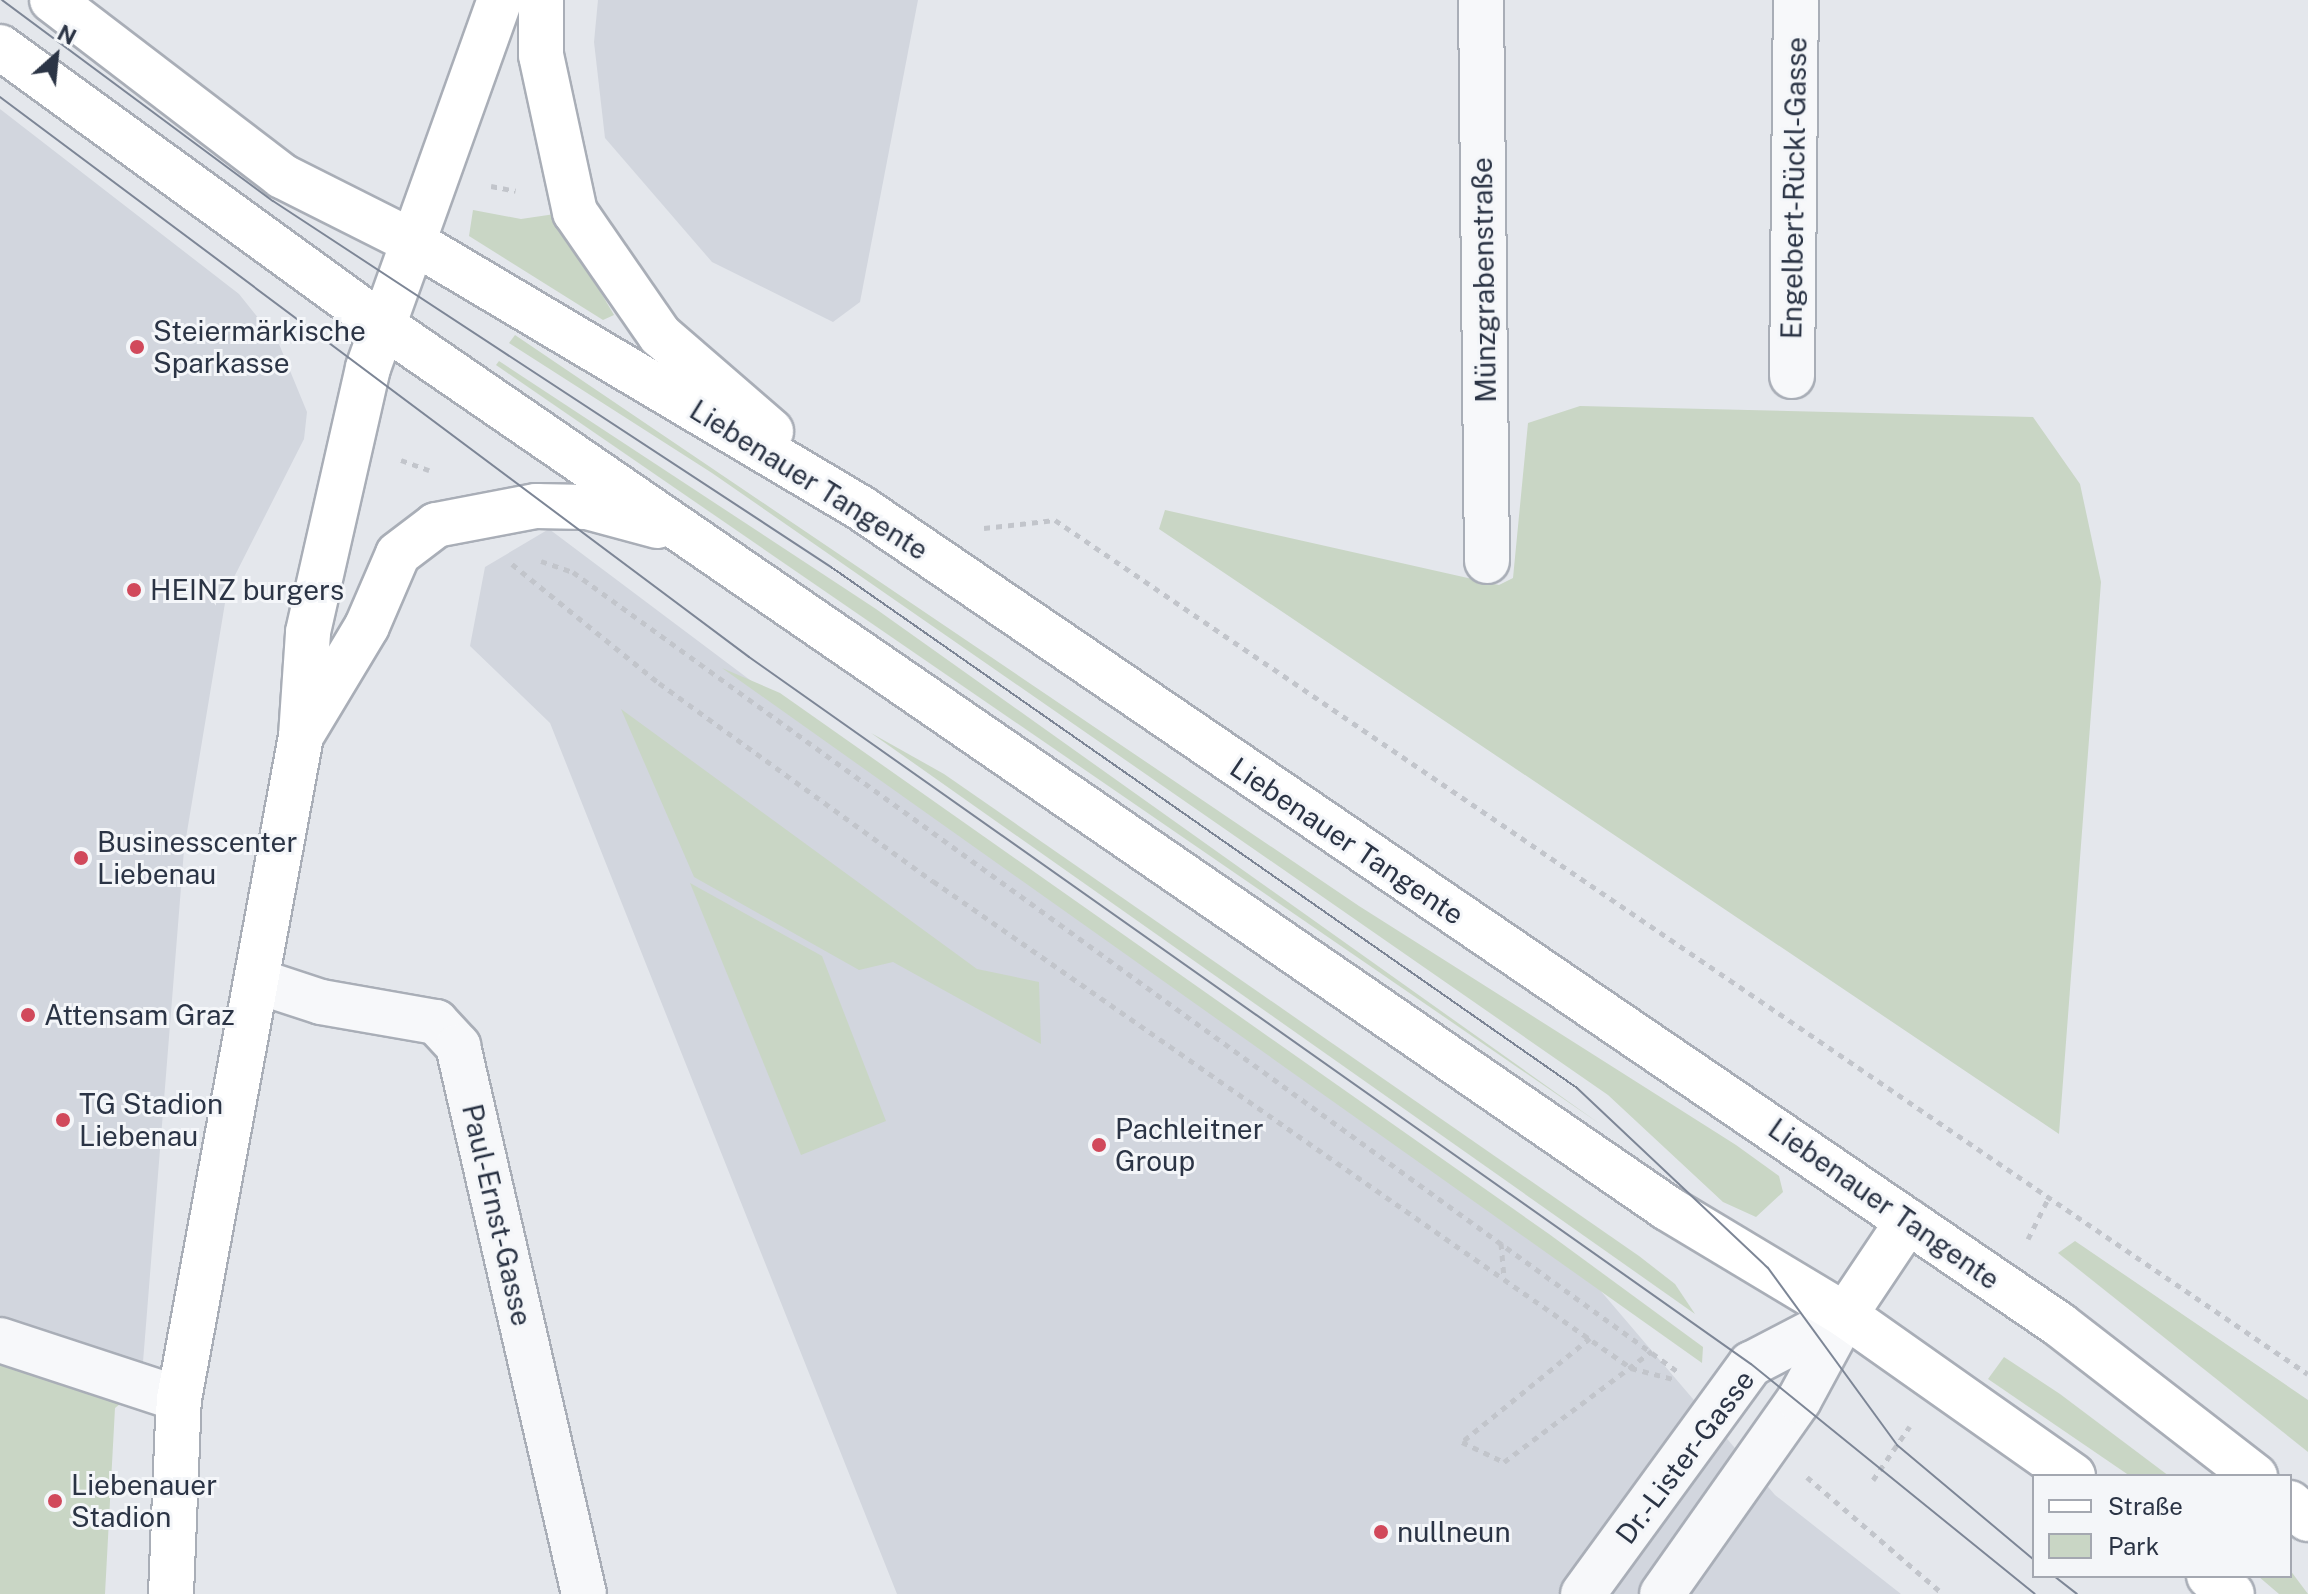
<!DOCTYPE html>
<html>
<head>
<meta charset="utf-8">
<style>
  body { margin:0 }
  #map { position:relative; width:2308px; height:1594px; overflow:hidden; background:#e4e7ec; font-family:"Public Sans",sans-serif }
  div>[style] { position:absolute }
  .built>* { inset:0; background:#d2d6de }
  .green>* { inset:0; background:#c9d6c5 }
  .path>* { height:5px; margin-top:-2.5px; transform-origin:0; background:repeating-linear-gradient(90deg,#c2c5cb 0 6px,transparent 0 12px) }
  .roads { filter:drop-shadow(2px 0 #a9aeb7) drop-shadow(-2px 0 #a9aeb7) drop-shadow(0 2px #a9aeb7) drop-shadow(0 -2px #a9aeb7) }
  .minor>* { height:44px; margin:-22px; padding:0 22px; transform-origin:22px; border-radius:22px; background:#f7f8fa }
  .major>* { height:44px; margin:-22px; padding:0 22px; transform-origin:22px; border-radius:22px; background:#fff }
  .tram>* { height:2px; margin:-1px; padding:0 1px; transform-origin:1px; border-radius:1px; background:#7d8696 }
  .dots>* { width:22px; height:22px; translate:-50% -50%; box-sizing:border-box; border:4px solid #f4f6f9; border-radius:50% }
  span { translate:-50% -50%; white-space:nowrap; text-align:center; line-height:1.15; -webkit-text-stroke:6px #f4f6f9; paint-order:stroke }
  .street-label { font-size:28px; color:#2b3445 }
  .poi-label { font-size:28px; color:#2b3445 }
  .left { translate:0 -50%; text-align:left }
  .legend { position:absolute; left:2032px; top:1474px; width:260px; height:104px; box-sizing:border-box; background:#f4f6f9; border:2px solid #a4a8b1; margin:0; padding:10px 14px; list-style:none; font-size:24px; color:#2b3445 }
  .legend li { display:flex; align-items:center; gap:16px; height:40px }
  .legend b { width:40px; border:2px solid #a4a8b1 }
  .north { position:absolute; left:16px; top:16px; width:80px; height:80px; -webkit-text-stroke:6px #f4f6f9; paint-order:stroke; rotate:27deg; font-size:22px; font-weight:700; line-height:32px; text-align:center; color:#2b3445 }
  .north::after { content:''; display:block; margin:auto; width:28px; height:36px; background:#2b3445; clip-path:polygon(50% 0,100% 100%,50% 72%,0 100%) }
</style>
</head>
<body>
<div id="map">
  <div class="built">
    <div style="clip-path:polygon(598px 0,918px 0,860px 302px,833px 322px,712px 262px,605px 138px,594px 42px)"></div>
    <div style="clip-path:polygon(0 109px,239px 294px,279px 344px,307px 412px,304px 439px,227px 591px,184px 850px,141px 1387px,0 1340px)"></div>
    <div style="clip-path:polygon(549px 529px,810px 725px,1582px 1269px,1775px 1495px,1901px 1594px,897px 1594px,550px 723px,470px 646px,485px 567px)"></div>
  </div>
  <div class="green">
    <div style="clip-path:polygon(473px 210px,521px 219px,555px 214px,614px 315px,603px 320px,469px 236px)"></div>
    <div style="clip-path:polygon(515px 335px,1359px 906px,1736px 1145px,1779px 1176px,1783px 1192px,1756px 1217px,1723px 1202px,1608px 1095px,712px 473px,509px 343px)"></div>
    <div style="clip-path:polygon(499px 361px,876px 609px,1600px 1124px,496px 365px)"></div>
    <div style="clip-path:polygon(1580px 406px,2033px 417px,2080px 484px,2101px 582px,2059px 1134px,1159px 529px,1165px 510px,1499px 585px,1513px 578px,1528px 423px)"></div>
    <div style="clip-path:polygon(722px 668px,780px 693px,1549px 1234px,1703px 1347px,1702px 1363px)"></div>
    <div style="clip-path:polygon(621px 709px,977px 969px,1039px 982px,1041px 1044px,893px 962px,859px 970px,694px 877px)"></div>
    <div style="clip-path:polygon(871px 733px,944px 774px,1639px 1256px,1675px 1284px,1695px 1314px)"></div>
    <div style="clip-path:polygon(690px 883px,822px 956px,886px 1121px,801px 1155px)"></div>
    <div style="clip-path:polygon(2075px 1241px,2308px 1400px,2308px 1452px,2058px 1253px)"></div>
    <div style="clip-path:polygon(0 1340px,141px 1387px,115px 1408px,105px 1594px,0 1594px)"></div>
    <div style="clip-path:polygon(2004px 1357px,2060px 1394px,2169px 1476px,2130px 1476px,1988px 1379px)"></div>
    <div style="clip-path:polygon(2290px 1570px,2308px 1594px,2279px 1594px,2258px 1576px,2290px 1576px)"></div>
  </div>
  <div class="path">
    <div style="left:491px;top:186px;width:25px;rotate:11deg"></div>
    <div style="left:401px;top:460px;width:30px;rotate:20deg"></div>
    <div style="left:984px;top:528px;width:71px;rotate:-6.4deg"></div>
    <div style="left:1055px;top:520px;width:1516px;rotate:34.28deg"></div>
    <div style="left:541px;top:561px;width:34px;rotate:19deg"></div>
    <div style="left:573px;top:572px;width:1364px;rotate:35.9deg"></div>
    <div style="left:512px;top:564px;width:189px;rotate:39deg"></div>
    <div style="left:659px;top:683px;width:338px;rotate:35.9deg"></div>
    <div style="left:933px;top:881px;width:851px;rotate:34.9deg"></div>
    <div style="left:1631px;top:1368px;width:43px;rotate:14.7deg"></div>
    <div style="left:2028px;top:1239px;width:47px;rotate:-63.4deg"></div>
    <div style="left:1501px;top:1243px;width:33px;rotate:85deg"></div>
    <div style="left:1590px;top:1338px;width:165px;rotate:140.9deg"></div>
    <div style="left:1462px;top:1442px;width:47px;rotate:25.5deg"></div>
    <div style="left:1504px;top:1462px;width:185px;rotate:-36.9deg"></div>
    <div style="left:1807px;top:1477px;width:179px;rotate:40.7deg"></div>
    <div style="left:1873px;top:1480px;width:65px;rotate:-55.6deg"></div>
  </div>
  <div class="roads">
    <div class="minor">
      <div style="left:1481px;top:0;width:561px;rotate:89.39deg"></div>
      <div style="left:1792px;top:376px;width:376px;rotate:-89.4deg"></div>
      <div style="left:257px;top:981px;width:67px;rotate:18.2deg"></div>
      <div style="left:321px;top:1002px;width:117px;rotate:9.9deg"></div>
      <div style="left:436px;top:1022px;width:33px;rotate:47deg"></div>
      <div style="left:458px;top:1046px;width:562px;rotate:77.05deg"></div>
      <div style="left:0;top:1340px;width:188px;rotate:18.2deg"></div>
      <div style="left:1583px;top:1594px;width:285px;rotate:-53.9deg"></div>
      <div style="left:1751px;top:1364px;width:106px;rotate:-27.5deg"></div>
      <div style="left:1662px;top:1594px;width:237px;rotate:-54.8deg"></div>
      <div style="left:1799px;top:1400px;width:97px;rotate:-61.6deg"></div>
    </div>
    <div class="major">
      <div style="left:52px;top:0;width:290px;rotate:37.4deg"></div>
      <div style="left:282px;top:176px;width:149px;rotate:26.7deg"></div>
      <div style="left:415px;top:243px;width:519px;rotate:30.72deg"></div>
      <div style="left:861px;top:508px;width:1451px;rotate:34.27deg"></div>
      <div style="left:2060px;top:1325px;width:247px;rotate:37.8deg"></div>
      <div style="left:541px;top:0;width:55px;rotate:90deg"></div>
      <div style="left:541px;top:55px;width:161px;rotate:77.8deg"></div>
      <div style="left:575px;top:212px;width:150px;rotate:55.4deg"></div>
      <div style="left:660px;top:335px;width:147px;rotate:40.9deg"></div>
      <div style="left:0;top:47px;width:471px;rotate:36deg"></div>
      <div style="left:381px;top:324px;width:1561px;rotate:34.5deg"></div>
      <div style="left:1667px;top:1208px;width:208px;rotate:31deg"></div>
      <div style="left:1845px;top:1315px;width:279px;rotate:35.2deg"></div>
      <div style="left:304px;top:731px;width:122px;rotate:-59deg"></div>
      <div style="left:367px;top:626px;width:78px;rotate:-66.7deg"></div>
      <div style="left:398px;top:554px;width:48px;rotate:-37.3deg"></div>
      <div style="left:436px;top:525px;width:102px;rotate:-10.8deg"></div>
      <div style="left:536px;top:506px;width:51px;rotate:1.1deg"></div>
      <div style="left:587px;top:507px;width:73px;rotate:15deg"></div>
      <div style="left:1845px;top:1315px;width:113px;rotate:-56.2deg"></div>
      <div style="left:2290px;top:1503px;width:24px;rotate:42deg"></div>
      <div style="left:2209px;top:1576px;width:29px;rotate:38deg"></div>
      <div style="left:171px;top:1594px;width:195px;rotate:-87.7deg"></div>
      <div style="left:179px;top:1399px;width:674px;rotate:-79.57deg"></div>
      <div style="left:301px;top:736px;width:104px;rotate:-86.1deg"></div>
      <div style="left:308px;top:632px;width:271px;rotate:-77.2deg"></div>
      <div style="left:368px;top:368px;width:391px;rotate:-70.3deg"></div>
    </div>
  </div>
  <div class="tram">
    <div style="left:2px;top:0;width:337px;rotate:36.6deg"></div>
    <div style="left:273px;top:201px;width:667px;rotate:33.26deg"></div>
    <div style="left:831px;top:567px;width:910px;rotate:34.93deg"></div>
    <div style="left:1577px;top:1088px;width:262px;rotate:43.3deg"></div>
    <div style="left:1768px;top:1268px;width:219px;rotate:53.9deg"></div>
    <div style="left:1897px;top:1445px;width:179px;rotate:40deg"></div>
    <div style="left:0;top:97px;width:935px;rotate:36.78deg"></div>
    <div style="left:749px;top:657px;width:1226px;rotate:35.21deg"></div>
    <div style="left:1751px;top:1364px;width:365px;rotate:39deg"></div>
    <div style="left:2054px;top:1576px;width:29px;rotate:38deg"></div>
  </div>
  <div class="dots">
    <div style="left:137px;top:347px;background:#d1495b"></div>
    <div style="left:134px;top:590px;background:#d1495b"></div>
    <div style="left:81px;top:858px;background:#d1495b"></div>
    <div style="left:28px;top:1015px;background:#d1495b"></div>
    <div style="left:63px;top:1120px;background:#d1495b"></div>
    <div style="left:1099px;top:1145px;background:#d1495b"></div>
    <div style="left:55px;top:1501px;background:#d1495b"></div>
    <div style="left:1381px;top:1532px;background:#d1495b"></div>
  </div>
  <div class="street-label">
    <span style="left:1794px;top:188px;rotate:-89deg">Engelbert-Rückl-Gasse</span>
    <span style="left:1484px;top:280px;rotate:-91deg">Münzgrabenstraße</span>
    <span style="left:809px;top:480px;rotate:32deg">Liebenauer Tangente</span>
    <span style="left:1347px;top:841px;rotate:34deg">Liebenauer Tangente</span>
    <span style="left:1884px;top:1204px;rotate:35deg">Liebenauer Tangente</span>
    <span style="left:497px;top:1215px;rotate:77deg">Paul-Ernst-Gasse</span>
    <span style="left:1685px;top:1457px;rotate:-53deg">Dr.-Lister-Gasse</span>
  </div>
  <div class="poi-label">
    <span class="left" style="left:153px;top:347px">Steiermärkische<br>Sparkasse</span>
    <span class="left" style="left:150px;top:590px">HEINZ burgers</span>
    <span class="left" style="left:97px;top:858px">Businesscenter<br>Liebenau</span>
    <span class="left" style="left:44px;top:1015px">Attensam Graz</span>
    <span class="left" style="left:79px;top:1120px">TG Stadion<br>Liebenau</span>
    <span class="left" style="left:1115px;top:1145px">Pachleitner<br>Group</span>
    <span class="left" style="left:71px;top:1501px">Liebenauer<br>Stadion</span>
    <span class="left" style="left:1397px;top:1532px">nullneun</span>
  </div>
  <ul class="legend">
  <li><b style="height:10px;background:#fff"></b>Straße</li>
  <li><b style="height:22px;background:#c9d6c5"></b>Park</li>
  </ul>
  <div class="north">N</div>
</div>
</body>
</html>
